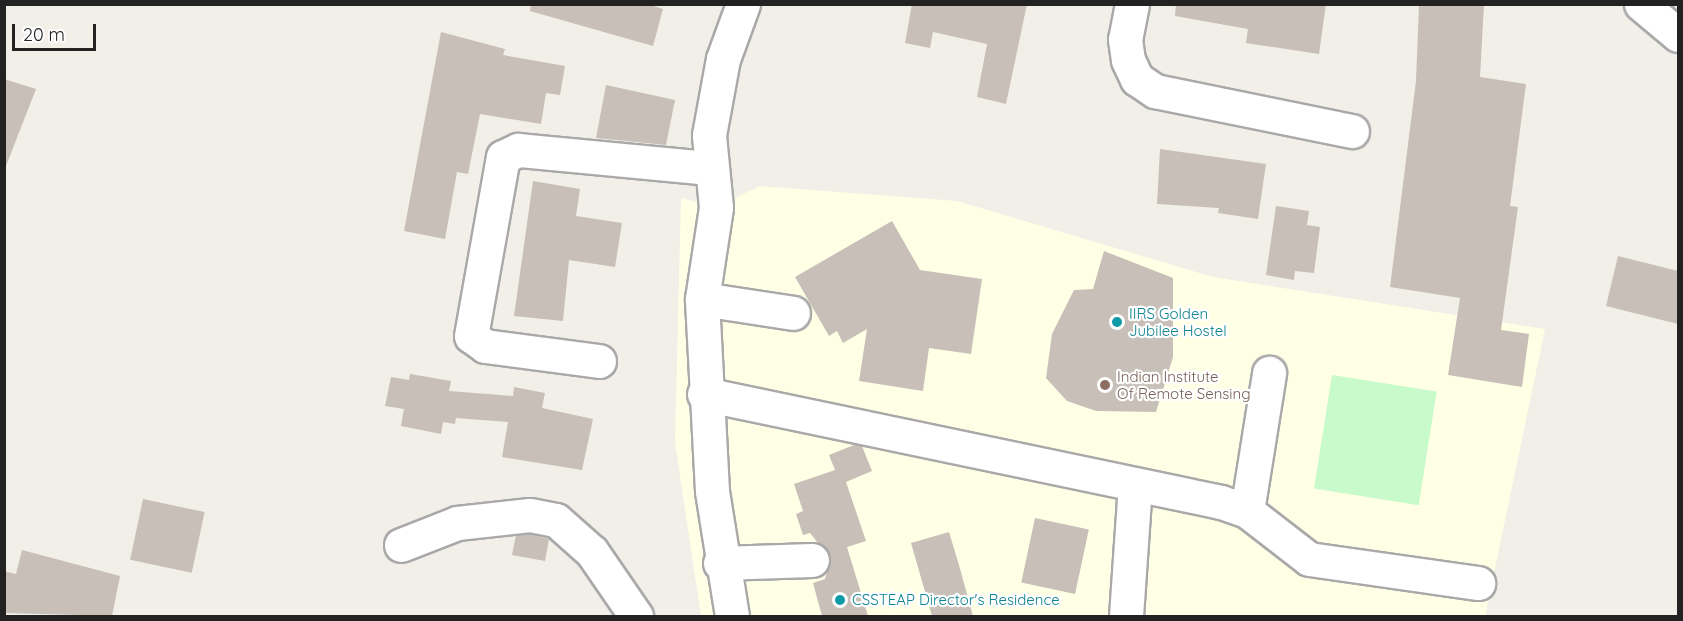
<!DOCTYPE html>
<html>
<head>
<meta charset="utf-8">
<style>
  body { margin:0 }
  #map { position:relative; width:1683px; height:621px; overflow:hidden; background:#f2efe9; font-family:Quicksand,sans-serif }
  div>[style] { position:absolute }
  .education>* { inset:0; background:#ffffe5 }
  .park>* { inset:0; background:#c8facc; transform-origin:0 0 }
  .building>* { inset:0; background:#c7bfb8; transform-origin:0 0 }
  .roads { filter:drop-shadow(2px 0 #a9a9a9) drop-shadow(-2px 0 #a9a9a9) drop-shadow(0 2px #a9a9a9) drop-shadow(0 -2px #a9a9a9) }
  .minor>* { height:33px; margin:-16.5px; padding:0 16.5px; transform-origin:16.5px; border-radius:16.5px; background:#fff }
  .dots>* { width:16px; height:16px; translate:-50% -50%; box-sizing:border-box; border:3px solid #fff; border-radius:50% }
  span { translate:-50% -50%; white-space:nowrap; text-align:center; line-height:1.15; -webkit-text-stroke:4.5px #fff; paint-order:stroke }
  .culture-label { font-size:15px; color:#0d838f }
  .left { translate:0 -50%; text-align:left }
  .education-label { font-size:15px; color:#785e54 }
  .frame { position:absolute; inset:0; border:6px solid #222; pointer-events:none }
  .scale { position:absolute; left:12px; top:24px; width:84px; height:27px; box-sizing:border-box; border:3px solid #222; border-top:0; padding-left:8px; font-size:18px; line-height:21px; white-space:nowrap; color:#222; -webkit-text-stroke:4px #fff; paint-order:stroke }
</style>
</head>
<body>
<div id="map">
  <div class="education">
    <div style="clip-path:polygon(760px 186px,957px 201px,1213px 277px,1545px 329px,1485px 616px,701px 616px,675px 442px,681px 198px,716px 207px)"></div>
  </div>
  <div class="park">
    <div style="left:1332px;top:375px;width:106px;height:115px;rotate:9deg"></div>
  </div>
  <div class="building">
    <div style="clip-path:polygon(531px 4px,647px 4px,663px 9px,653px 46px,530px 11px)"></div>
    <div style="clip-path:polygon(912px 4px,1027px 4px,1006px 104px,977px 97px,987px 44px,933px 32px,930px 48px,905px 43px)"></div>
    <div style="clip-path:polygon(1176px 4px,1326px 4px,1319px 54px,1246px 43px,1248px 29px,1175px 16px)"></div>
    <div style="clip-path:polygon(1419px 4px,1484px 4px,1480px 77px,1526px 84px,1510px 206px,1518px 207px,1501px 330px,1529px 334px,1522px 387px,1448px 375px,1460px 298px,1390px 287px,1416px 81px)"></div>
    <div style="clip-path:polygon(441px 32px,505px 49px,503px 55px,565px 66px,560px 95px,546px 93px,541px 124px,480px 114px,468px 174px,457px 172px,445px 239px,404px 231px)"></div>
    <div style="clip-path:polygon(4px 79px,36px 89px,6px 166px,4px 166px)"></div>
    <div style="clip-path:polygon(606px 85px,675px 100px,666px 145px,596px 138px)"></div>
    <div style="clip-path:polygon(1160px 149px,1266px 164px,1258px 219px,1218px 213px,1219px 208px,1157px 204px)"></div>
    <div style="clip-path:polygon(533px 181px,580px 189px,576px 216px,622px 223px,615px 267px,569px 260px,563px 321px,514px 316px)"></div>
    <div style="clip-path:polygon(1276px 206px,1309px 211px,1307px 225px,1320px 227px,1314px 273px,1295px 271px,1294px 280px,1266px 275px)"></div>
    <div style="clip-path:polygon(892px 221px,920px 270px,982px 279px,971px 354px,929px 348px,923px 391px,859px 381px,867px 329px,843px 343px,837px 331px,829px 336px,795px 277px)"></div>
    <div style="clip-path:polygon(1104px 251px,1173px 278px,1173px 357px,1156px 412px,1096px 411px,1067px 401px,1046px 378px,1052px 334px,1074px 290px,1093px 289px)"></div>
    <div style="clip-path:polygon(1618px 256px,1678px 271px,1678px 324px,1606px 306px)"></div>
    <div style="clip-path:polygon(410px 374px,451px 381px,449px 391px,513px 396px,514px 387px,545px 393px,542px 408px,593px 419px,582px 470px,502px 457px,508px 422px,456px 418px,455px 424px,443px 422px,441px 434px,401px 426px,404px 409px,385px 406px,391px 377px,409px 380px)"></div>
    <div style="clip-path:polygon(854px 445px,862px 446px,872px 471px,846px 482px,866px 541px,847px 547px,868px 616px,822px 616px,813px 583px,825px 579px,831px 559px,810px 533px,803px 535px,796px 514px,803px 511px,794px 484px,835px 470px,829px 455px)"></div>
    <div style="left:143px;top:499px;width:63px;height:62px;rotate:12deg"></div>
    <div style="left:1035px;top:518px;width:55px;height:66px;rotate:12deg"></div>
    <div style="clip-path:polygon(949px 532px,959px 565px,973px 616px,932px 616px,911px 543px)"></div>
    <div style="clip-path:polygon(529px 534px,549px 539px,545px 561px,512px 555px,516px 535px)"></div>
    <div style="clip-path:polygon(22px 550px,120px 576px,112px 616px,4px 613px,4px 571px,16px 574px)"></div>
  </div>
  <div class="roads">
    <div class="minor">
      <div style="left:1132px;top:4px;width:36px;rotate:101deg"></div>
      <div style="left:1125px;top:39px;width:21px;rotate:82deg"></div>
      <div style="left:1128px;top:60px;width:21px;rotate:65deg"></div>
      <div style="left:1137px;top:79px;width:22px;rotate:34deg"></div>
      <div style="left:1155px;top:91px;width:201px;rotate:11.5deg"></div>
      <div style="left:1641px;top:4px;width:48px;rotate:40deg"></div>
      <div style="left:702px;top:299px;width:92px;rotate:8.7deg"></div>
      <div style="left:599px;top:361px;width:115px;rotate:-172.5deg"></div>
      <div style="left:485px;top:346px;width:17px;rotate:-144deg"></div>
      <div style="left:471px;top:336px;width:182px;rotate:-79.9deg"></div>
      <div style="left:503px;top:157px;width:17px;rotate:-25deg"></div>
      <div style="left:518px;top:150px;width:192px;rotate:5.4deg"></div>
      <div style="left:704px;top:394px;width:528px;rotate:11.8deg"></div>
      <div style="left:1221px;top:502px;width:28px;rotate:19deg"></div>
      <div style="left:1247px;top:511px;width:78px;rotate:37.7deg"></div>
      <div style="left:1309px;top:559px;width:171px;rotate:8.1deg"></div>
      <div style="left:1247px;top:511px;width:140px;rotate:-80.9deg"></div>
      <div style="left:401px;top:545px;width:60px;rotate:-21.4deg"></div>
      <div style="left:457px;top:523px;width:73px;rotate:-6.3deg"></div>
      <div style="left:530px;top:515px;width:26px;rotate:11deg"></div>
      <div style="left:556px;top:520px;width:48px;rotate:41.6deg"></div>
      <div style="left:592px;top:552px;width:78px;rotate:55.5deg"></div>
      <div style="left:720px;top:563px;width:92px;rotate:-1.9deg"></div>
      <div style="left:732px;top:616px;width:127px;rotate:-99.1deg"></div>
      <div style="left:712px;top:491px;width:192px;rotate:-93deg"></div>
      <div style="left:702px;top:299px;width:93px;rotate:-81.3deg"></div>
      <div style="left:716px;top:207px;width:72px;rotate:-95.6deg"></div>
      <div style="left:709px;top:135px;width:77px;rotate:-79.6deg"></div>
      <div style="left:723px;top:59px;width:59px;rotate:-70deg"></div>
      <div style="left:1126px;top:616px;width:131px;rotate:-86.1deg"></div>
    </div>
  </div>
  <div class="dots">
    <div style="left:1117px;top:322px;background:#0f9aa8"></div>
    <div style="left:1105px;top:385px;background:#8d6e63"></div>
    <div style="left:840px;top:600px;background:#0f9aa8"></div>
  </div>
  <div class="culture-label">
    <span class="left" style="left:1129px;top:322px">IIRS Golden<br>Jubilee Hostel</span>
    <span class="left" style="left:852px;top:600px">CSSTEAP Director's Residence</span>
  </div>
  <div class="education-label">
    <span class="left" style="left:1117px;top:385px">Indian Institute<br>Of Remote Sensing</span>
  </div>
  <div class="frame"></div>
  <div class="scale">20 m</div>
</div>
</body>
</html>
